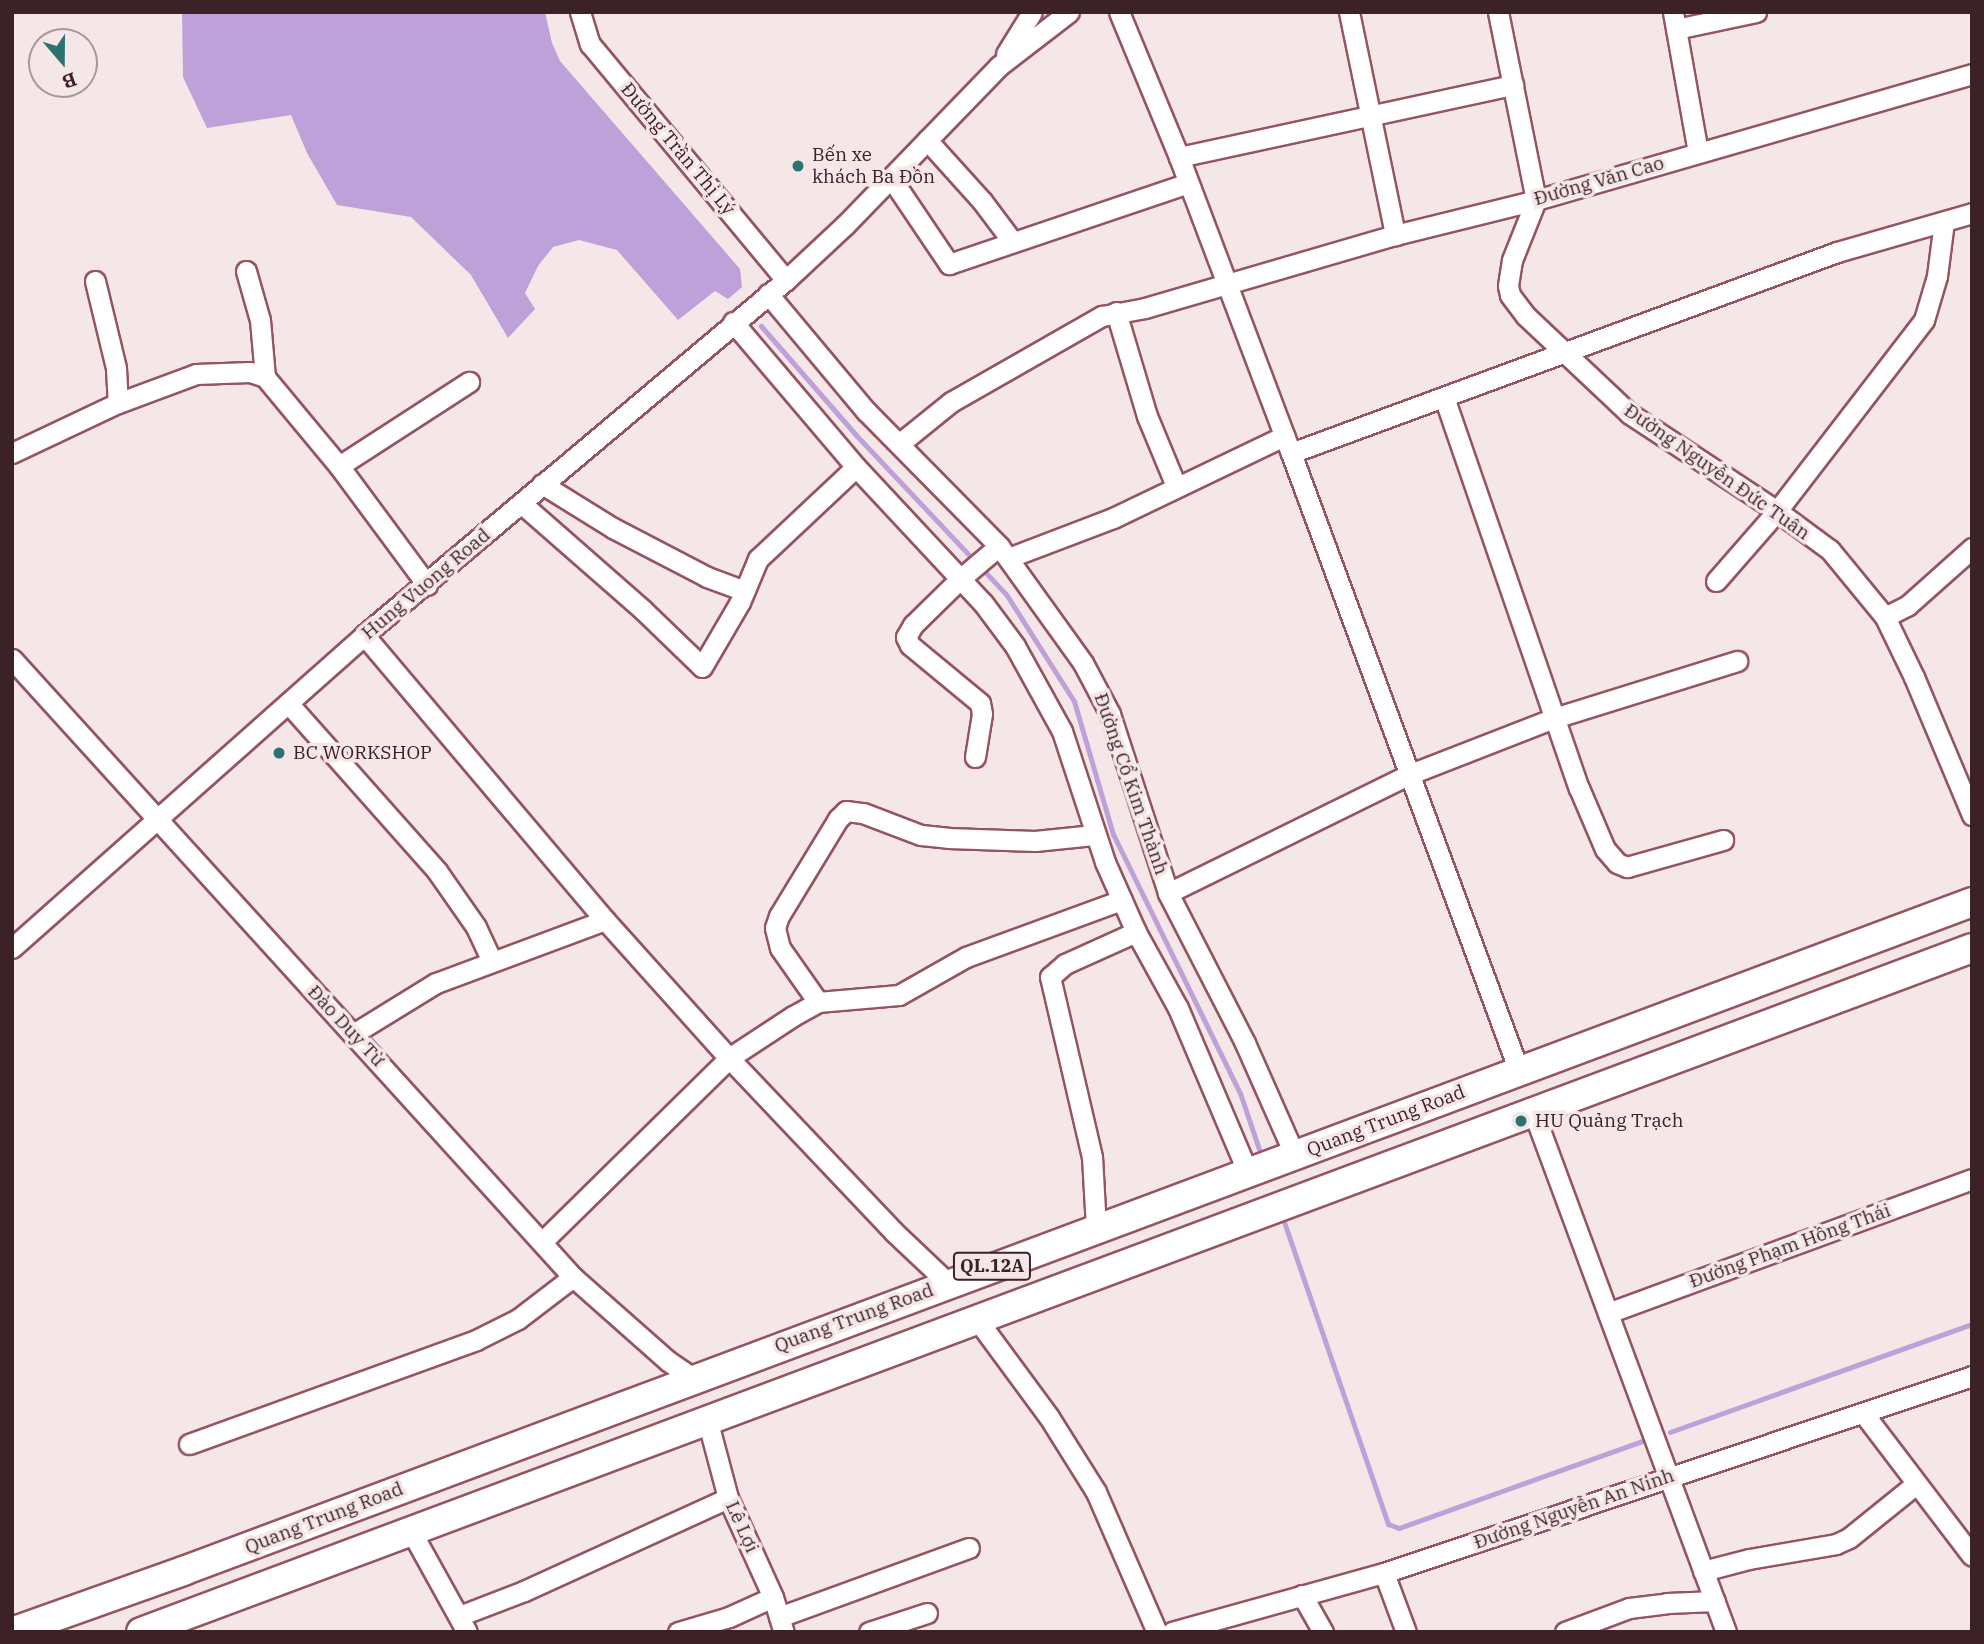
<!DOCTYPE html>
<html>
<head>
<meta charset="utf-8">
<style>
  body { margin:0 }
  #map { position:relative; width:1984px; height:1644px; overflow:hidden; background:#f5e6e8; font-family:"IBM Plex Serif",serif }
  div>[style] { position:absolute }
  .water>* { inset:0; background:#bfa1d9 }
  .stream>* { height:5px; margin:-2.5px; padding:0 2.5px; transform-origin:2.5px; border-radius:2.5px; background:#bfa1d9 }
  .roads { filter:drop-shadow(2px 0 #945560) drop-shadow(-2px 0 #945560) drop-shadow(0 2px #945560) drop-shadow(0 -2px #945560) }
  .minor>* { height:19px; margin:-9.5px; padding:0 9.5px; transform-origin:9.5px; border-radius:9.5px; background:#fff }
  .highway>* { height:28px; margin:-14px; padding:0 14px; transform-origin:14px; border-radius:14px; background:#fff }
  .dots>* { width:19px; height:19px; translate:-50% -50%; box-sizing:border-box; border:4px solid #f5e6e8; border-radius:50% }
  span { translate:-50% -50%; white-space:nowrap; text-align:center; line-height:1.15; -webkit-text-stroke:7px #f5e6e8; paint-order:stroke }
  .shield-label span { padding:2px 5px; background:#f5e6e8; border:2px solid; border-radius:5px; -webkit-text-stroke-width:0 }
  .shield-label { font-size:18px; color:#3c2126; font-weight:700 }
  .street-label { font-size:19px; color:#3c2126 }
  .poi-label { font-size:19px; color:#3c2126 }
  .left { translate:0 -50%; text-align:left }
  .frame { position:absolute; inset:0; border:14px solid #3c2126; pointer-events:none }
  .north { position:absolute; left:28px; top:28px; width:70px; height:70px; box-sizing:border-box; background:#f5e6e8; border:2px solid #ab979a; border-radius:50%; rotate:160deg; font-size:19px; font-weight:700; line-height:28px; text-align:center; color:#3c2126 }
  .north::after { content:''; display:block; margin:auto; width:24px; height:32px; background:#2a736e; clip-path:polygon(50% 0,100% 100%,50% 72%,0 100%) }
</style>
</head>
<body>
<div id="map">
  <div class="water">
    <div style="clip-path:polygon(182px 12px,545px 12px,552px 43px,560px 61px,740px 269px,742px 287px,728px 299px,715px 291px,678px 320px,617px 250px,579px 240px,553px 247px,538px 266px,525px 293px,535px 309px,508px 338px,471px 275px,411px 217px,337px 205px,307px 153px,291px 115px,207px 128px,183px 77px)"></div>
  </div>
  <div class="stream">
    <div style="left:761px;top:326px;width:145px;rotate:48.9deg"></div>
    <div style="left:856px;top:435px;width:219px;rotate:46.7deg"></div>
    <div style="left:1006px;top:594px;width:127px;rotate:57.6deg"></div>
    <div style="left:1074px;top:701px;width:139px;rotate:73.7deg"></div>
    <div style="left:1113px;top:834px;width:288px;rotate:63.9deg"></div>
    <div style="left:1240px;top:1093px;width:59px;rotate:71.3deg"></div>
    <div style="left:1282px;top:1216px;width:326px;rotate:71deg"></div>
    <div style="left:1388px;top:1524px;width:12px;rotate:20deg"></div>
    <div style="left:1399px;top:1528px;width:258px;rotate:-19.7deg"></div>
    <div style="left:1670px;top:1432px;width:321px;rotate:-19.7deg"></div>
  </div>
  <div class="roads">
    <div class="minor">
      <div style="left:580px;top:12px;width:34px;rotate:73deg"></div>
      <div style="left:590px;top:44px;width:307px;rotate:50.3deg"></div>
      <div style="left:1119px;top:12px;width:157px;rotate:67.5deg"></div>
      <div style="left:1179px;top:157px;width:316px;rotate:69.3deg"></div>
      <div style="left:1291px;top:453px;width:659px;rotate:69.75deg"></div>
      <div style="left:1349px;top:12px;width:228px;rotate:78.3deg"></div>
      <div style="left:1498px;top:12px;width:192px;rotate:78.6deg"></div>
      <div style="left:1536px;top:200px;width:65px;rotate:111.8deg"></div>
      <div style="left:1512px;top:260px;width:26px;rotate:99deg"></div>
      <div style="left:1508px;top:286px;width:9px;rotate:77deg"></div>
      <div style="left:1510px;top:295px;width:26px;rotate:53deg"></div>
      <div style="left:1526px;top:316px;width:143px;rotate:43.3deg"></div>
      <div style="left:1630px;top:414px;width:176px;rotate:33.4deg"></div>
      <div style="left:1777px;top:511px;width:66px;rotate:36.3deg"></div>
      <div style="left:1830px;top:550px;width:87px;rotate:50.6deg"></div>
      <div style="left:1885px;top:617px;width:67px;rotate:64.2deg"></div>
      <div style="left:1914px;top:677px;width:150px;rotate:67.2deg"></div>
      <div style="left:1673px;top:12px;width:142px;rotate:79.9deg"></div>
      <div style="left:1676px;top:29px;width:82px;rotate:-12deg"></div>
      <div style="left:1006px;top:54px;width:49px;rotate:-58.2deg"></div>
      <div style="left:927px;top:140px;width:82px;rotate:48deg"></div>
      <div style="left:982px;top:201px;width:50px;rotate:53.1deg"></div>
      <div style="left:1179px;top:157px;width:342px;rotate:-12.2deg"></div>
      <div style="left:891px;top:178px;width:104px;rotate:56deg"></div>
      <div style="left:949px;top:264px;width:252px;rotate:-18.7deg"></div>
      <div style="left:246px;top:271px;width:51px;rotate:74.1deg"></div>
      <div style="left:260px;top:320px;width:57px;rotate:85deg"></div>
      <div style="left:95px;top:281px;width:89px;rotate:76.4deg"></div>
      <div style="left:116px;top:368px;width:35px;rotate:87deg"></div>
      <div style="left:768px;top:294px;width:153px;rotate:50.1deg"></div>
      <div style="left:866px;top:411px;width:190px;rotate:45.4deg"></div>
      <div style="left:999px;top:546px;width:144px;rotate:54.3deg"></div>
      <div style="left:1083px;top:663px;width:58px;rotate:62.1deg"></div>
      <div style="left:1110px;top:714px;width:188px;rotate:72deg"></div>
      <div style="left:1168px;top:893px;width:169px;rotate:62.8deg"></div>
      <div style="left:1245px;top:1043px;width:124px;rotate:66.1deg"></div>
      <div style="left:1116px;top:312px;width:109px;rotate:73.4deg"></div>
      <div style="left:1147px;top:416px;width:76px;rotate:67.5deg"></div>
      <div style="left:733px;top:322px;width:190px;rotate:49.7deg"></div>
      <div style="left:856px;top:467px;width:186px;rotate:47deg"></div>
      <div style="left:983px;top:603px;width:54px;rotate:53.3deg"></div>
      <div style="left:1015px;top:646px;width:97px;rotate:61.1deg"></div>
      <div style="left:1062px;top:731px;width:138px;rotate:71.8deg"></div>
      <div style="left:1105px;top:862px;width:77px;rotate:66.1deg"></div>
      <div style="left:1136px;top:932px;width:87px;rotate:61.1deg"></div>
      <div style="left:1178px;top:1008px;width:179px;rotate:67deg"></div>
      <div style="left:1444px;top:397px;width:414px;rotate:71deg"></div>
      <div style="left:1579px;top:788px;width:66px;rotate:66.9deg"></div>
      <div style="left:1605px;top:849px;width:18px;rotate:49deg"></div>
      <div style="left:1617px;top:863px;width:11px;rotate:22deg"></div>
      <div style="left:1627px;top:867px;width:100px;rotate:-15.7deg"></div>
      <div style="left:899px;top:444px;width:67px;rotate:-38.9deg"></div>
      <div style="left:951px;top:402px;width:174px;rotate:-29.7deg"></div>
      <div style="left:1102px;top:316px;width:44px;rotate:-10.5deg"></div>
      <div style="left:1145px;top:308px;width:260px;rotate:-16.3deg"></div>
      <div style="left:1395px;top:235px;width:145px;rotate:-13.9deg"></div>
      <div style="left:1536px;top:200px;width:454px;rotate:-16.1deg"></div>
      <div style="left:12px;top:453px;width:117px;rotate:-25.3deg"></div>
      <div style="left:118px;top:403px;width:83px;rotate:-20.4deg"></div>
      <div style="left:196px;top:374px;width:54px;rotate:-2.1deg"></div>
      <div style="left:250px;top:372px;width:16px;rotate:18deg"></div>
      <div style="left:265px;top:377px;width:116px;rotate:50.3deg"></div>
      <div style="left:339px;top:466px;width:148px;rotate:53.5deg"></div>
      <div style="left:1291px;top:453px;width:582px;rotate:-20.21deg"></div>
      <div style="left:1837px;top:252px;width:141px;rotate:-16.1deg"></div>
      <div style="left:339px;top:466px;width:155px;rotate:-32.9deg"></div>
      <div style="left:542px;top:484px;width:84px;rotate:31.8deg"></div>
      <div style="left:613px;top:528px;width:106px;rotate:27.5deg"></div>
      <div style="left:707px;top:577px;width:40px;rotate:20.2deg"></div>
      <div style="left:521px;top:503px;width:161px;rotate:41.2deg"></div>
      <div style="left:642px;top:609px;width:83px;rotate:44deg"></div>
      <div style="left:702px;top:667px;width:75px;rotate:-59.7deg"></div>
      <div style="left:740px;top:602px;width:47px;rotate:-67.3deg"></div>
      <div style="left:758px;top:559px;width:134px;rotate:-43.2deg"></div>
      <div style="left:1008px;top:558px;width:112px;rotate:-20.9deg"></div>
      <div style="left:1113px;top:518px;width:190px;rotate:-25.6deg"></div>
      <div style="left:1716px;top:581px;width:93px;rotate:-48.9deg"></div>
      <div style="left:1777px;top:511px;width:241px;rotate:-52.4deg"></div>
      <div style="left:1924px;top:320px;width:46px;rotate:-73.5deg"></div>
      <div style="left:1937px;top:276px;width:55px;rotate:-82.7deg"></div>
      <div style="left:1885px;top:617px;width:25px;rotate:-27deg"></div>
      <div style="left:1907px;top:606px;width:87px;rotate:-41.7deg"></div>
      <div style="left:364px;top:635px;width:373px;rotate:49.8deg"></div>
      <div style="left:605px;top:920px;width:186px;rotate:48.1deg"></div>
      <div style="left:729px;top:1058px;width:240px;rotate:46.5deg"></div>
      <div style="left:894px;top:1232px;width:74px;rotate:43.4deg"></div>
      <div style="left:12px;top:659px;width:835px;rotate:47.77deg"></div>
      <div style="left:573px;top:1277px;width:127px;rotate:41.5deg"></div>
      <div style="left:668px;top:1361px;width:30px;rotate:34deg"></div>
      <div style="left:288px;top:703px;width:225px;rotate:48.4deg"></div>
      <div style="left:437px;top:871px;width:68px;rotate:55.1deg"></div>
      <div style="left:476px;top:927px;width:38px;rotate:65deg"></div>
      <div style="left:975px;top:757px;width:44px;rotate:-80.8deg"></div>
      <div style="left:982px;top:714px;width:11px;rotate:-100deg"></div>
      <div style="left:980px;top:703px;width:91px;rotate:-140.4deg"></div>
      <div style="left:910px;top:645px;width:9px;rotate:-117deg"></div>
      <div style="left:906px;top:637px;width:14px;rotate:-60deg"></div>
      <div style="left:913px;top:625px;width:66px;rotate:-44.4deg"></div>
      <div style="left:960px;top:579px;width:51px;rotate:-40.2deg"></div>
      <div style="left:1168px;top:893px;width:267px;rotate:-26.2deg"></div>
      <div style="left:1408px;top:775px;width:157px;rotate:-21.3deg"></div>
      <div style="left:1554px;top:718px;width:192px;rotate:-17.3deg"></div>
      <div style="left:12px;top:948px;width:471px;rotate:-41.6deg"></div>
      <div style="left:364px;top:635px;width:551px;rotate:-40.07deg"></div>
      <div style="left:786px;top:280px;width:81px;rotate:-43deg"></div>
      <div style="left:845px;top:225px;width:221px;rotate:-45.9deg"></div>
      <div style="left:999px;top:66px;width:88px;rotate:-37.6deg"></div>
      <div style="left:818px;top:1002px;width:66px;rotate:-125.1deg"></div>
      <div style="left:780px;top:948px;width:21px;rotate:-104deg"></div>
      <div style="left:775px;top:928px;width:13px;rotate:-72deg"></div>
      <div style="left:779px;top:916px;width:114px;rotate:-58.7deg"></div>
      <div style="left:838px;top:819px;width:11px;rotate:-45deg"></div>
      <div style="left:846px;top:811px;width:17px;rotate:7deg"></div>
      <div style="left:863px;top:813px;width:62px;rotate:20.8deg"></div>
      <div style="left:921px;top:835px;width:27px;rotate:6deg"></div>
      <div style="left:948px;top:838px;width:87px;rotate:2deg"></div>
      <div style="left:1035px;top:841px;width:59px;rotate:-5.8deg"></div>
      <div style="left:353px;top:1034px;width:97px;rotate:-31.6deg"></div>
      <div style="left:436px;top:983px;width:180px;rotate:-20.4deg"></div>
      <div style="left:1533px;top:1111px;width:556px;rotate:69.67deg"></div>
      <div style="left:1096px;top:1228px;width:71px;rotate:-93.2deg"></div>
      <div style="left:1092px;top:1157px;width:185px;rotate:-103.1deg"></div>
      <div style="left:1050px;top:977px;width:20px;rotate:-41deg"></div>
      <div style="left:1065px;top:964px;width:78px;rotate:-24.3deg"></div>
      <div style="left:542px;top:1242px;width:262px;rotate:-44.5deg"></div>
      <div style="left:729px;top:1058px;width:77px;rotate:-33.3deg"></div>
      <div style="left:793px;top:1016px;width:29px;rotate:-29deg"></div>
      <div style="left:818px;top:1002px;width:81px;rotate:-4.9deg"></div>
      <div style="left:899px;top:995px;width:77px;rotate:-29.6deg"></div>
      <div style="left:966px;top:957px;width:166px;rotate:-20.1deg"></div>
      <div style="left:1608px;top:1313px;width:388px;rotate:-20.2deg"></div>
      <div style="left:976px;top:1318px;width:123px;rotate:53.6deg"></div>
      <div style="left:1049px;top:1417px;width:89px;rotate:57.9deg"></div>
      <div style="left:1096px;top:1492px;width:153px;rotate:66.5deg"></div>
      <div style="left:1864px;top:1414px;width:178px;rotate:52.7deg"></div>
      <div style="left:707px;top:1419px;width:82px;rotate:75.1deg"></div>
      <div style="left:728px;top:1498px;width:109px;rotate:65.6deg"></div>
      <div style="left:773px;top:1597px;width:37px;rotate:73deg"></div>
      <div style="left:189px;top:1444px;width:305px;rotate:-19.9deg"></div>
      <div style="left:476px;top:1340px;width:47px;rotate:-26.6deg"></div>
      <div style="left:518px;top:1319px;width:69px;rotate:-37.4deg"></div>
      <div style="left:411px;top:1531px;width:115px;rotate:61deg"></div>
      <div style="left:1703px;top:1571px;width:48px;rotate:-14.6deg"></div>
      <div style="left:1749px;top:1559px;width:88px;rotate:-9.8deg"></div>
      <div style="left:1836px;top:1544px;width:14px;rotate:-25deg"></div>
      <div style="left:1849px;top:1538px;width:86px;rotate:-38.9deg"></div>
      <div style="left:1384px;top:1573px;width:63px;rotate:69.6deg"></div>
      <div style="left:1302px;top:1595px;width:43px;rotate:60.4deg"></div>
      <div style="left:459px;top:1616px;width:70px;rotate:-21deg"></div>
      <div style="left:524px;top:1591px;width:224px;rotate:-24.5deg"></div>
      <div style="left:779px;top:1617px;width:202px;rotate:-20deg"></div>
      <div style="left:678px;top:1632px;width:53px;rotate:-16.4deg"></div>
      <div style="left:729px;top:1617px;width:48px;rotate:-24.4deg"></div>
      <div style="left:869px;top:1632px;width:61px;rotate:-18.1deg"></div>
      <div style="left:1172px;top:1632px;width:220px;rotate:-15.6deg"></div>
      <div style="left:1384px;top:1573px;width:620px;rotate:-18.52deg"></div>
      <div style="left:1565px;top:1632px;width:68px;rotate:-20.6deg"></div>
      <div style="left:1629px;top:1608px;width:38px;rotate:-7deg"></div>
      <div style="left:1667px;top:1603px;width:48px;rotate:-2.4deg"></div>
    </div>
    <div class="highway">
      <div style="left:12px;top:1632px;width:182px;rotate:-19.6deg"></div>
      <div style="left:183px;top:1571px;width:1910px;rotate:-20.5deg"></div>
      <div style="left:141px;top:1632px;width:1955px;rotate:-20.48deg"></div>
    </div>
  </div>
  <div class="dots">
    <div style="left:798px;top:166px;background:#2a736e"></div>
    <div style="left:279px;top:753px;background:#2a736e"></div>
    <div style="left:1521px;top:1121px;background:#2a736e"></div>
  </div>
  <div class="shield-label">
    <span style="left:992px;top:1266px">QL.12A</span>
  </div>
  <div class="street-label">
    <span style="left:678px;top:149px;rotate:50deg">Đường Trần Thị Lý</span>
    <span style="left:1599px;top:181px;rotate:-16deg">Đường Văn Cao</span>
    <span style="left:1717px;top:472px;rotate:35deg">Đường Nguyễn Đức Tuân</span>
    <span style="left:426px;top:584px;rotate:-40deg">Hung Vuong Road</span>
    <span style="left:1131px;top:784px;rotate:71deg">Đường Cổ Kim Thành</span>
    <span style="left:346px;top:1026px;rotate:47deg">Đào Duy Từ</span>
    <span style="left:1386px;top:1121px;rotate:-21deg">Quang Trung Road</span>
    <span style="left:1790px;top:1246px;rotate:-20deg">Đường Phạm Hồng Thái</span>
    <span style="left:854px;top:1318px;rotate:-20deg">Quang Trung Road</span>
    <span style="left:1574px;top:1509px;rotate:-19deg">Đường Nguyễn An Ninh</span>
    <span style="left:324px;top:1518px;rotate:-21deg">Quang Trung Road</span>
    <span style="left:742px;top:1527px;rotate:66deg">Lê Lợi</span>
  </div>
  <div class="poi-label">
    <span class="left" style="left:812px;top:166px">Bến xe<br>khách Ba Đồn</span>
    <span class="left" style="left:293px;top:753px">BC WORKSHOP</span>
    <span class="left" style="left:1535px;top:1121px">HU Quảng Trạch</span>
  </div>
  <div class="frame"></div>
  <div class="north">B</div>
</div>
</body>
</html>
